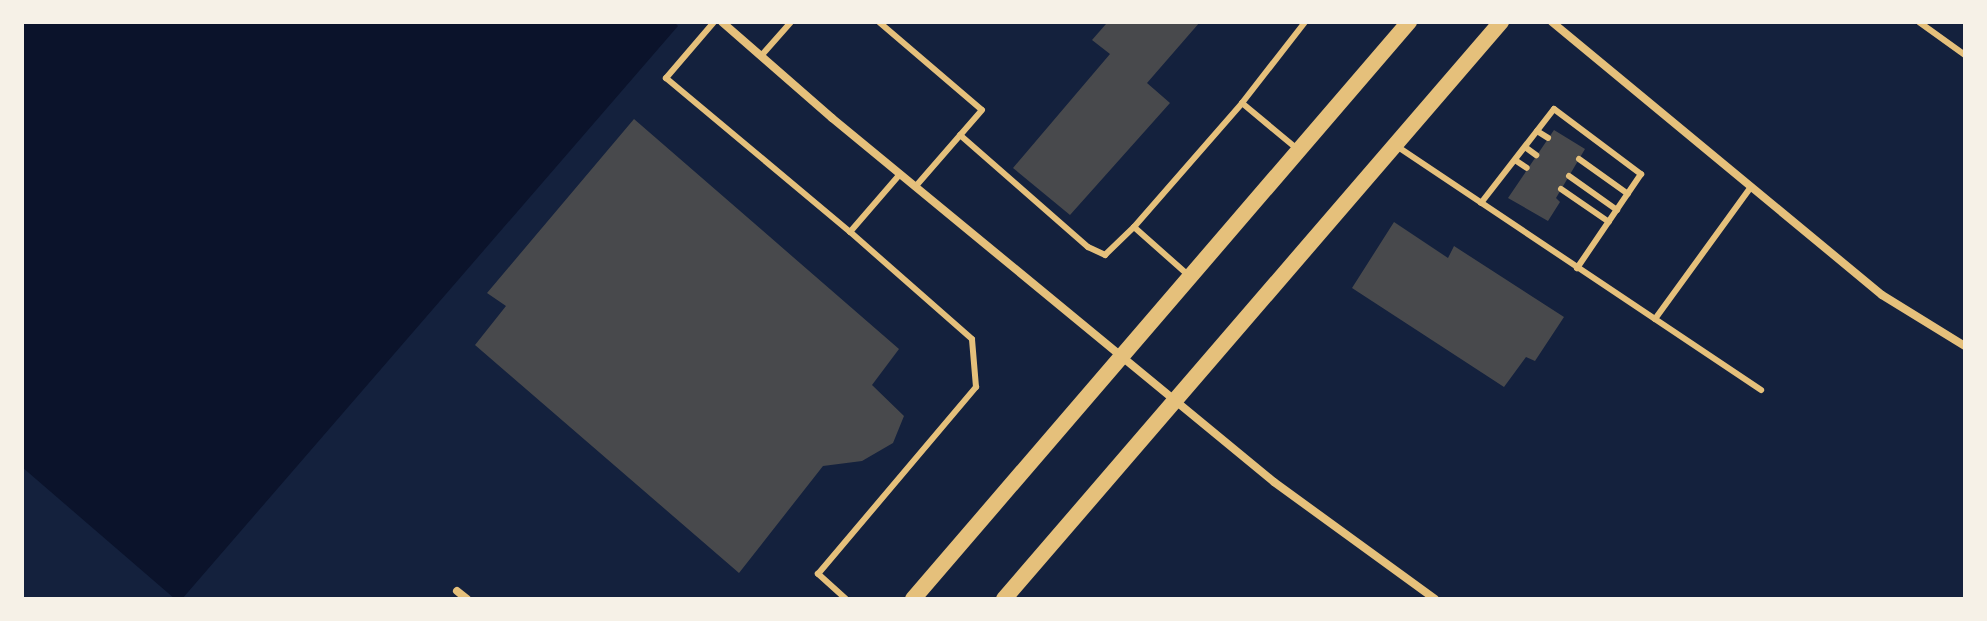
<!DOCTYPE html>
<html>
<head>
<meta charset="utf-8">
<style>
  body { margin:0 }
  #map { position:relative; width:1987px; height:621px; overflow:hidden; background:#14213d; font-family:"PT Sans Narrow",sans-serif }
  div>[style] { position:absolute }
  .water>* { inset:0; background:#0b132b }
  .building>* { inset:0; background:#48494c }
  .service>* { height:6px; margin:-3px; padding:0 3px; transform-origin:3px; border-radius:3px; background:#e5c07b }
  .minor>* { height:8px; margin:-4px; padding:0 4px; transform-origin:4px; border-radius:4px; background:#e5c07b }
  .secondary>* { height:16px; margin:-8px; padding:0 8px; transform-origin:8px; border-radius:8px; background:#e5c07b }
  span { translate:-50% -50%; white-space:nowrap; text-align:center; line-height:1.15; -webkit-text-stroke:8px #f6f1e7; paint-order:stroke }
  .frame { position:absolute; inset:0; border:24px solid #f6f1e7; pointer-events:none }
</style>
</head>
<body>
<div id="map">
  <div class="water">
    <div style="clip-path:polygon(22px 22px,674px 22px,678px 26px,182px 599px,175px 599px,22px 467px)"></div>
  </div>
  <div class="building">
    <div style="clip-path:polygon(1104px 22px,1200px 22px,1147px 83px,1170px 103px,1070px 215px,1013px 168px,1110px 54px,1092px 40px,1106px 24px)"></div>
    <div style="clip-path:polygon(634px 119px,899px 349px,872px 385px,904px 416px,893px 443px,862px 461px,823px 466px,739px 573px,475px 345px,506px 306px,487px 293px)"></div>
    <div style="clip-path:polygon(1554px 130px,1585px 149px,1556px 198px,1560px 202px,1548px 221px,1508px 198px)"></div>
    <div style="clip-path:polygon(1394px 222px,1448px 258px,1454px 246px,1564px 317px,1535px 361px,1526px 357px,1504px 387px,1352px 288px)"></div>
  </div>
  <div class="service">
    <div style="left:714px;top:22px;width:74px;rotate:130.6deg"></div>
    <div style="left:666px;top:78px;width:240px;rotate:39.9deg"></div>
    <div style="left:879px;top:22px;width:135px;rotate:40.5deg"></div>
    <div style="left:982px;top:110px;width:102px;rotate:131deg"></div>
    <div style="left:1919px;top:22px;width:57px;rotate:35.7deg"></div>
    <div style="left:761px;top:56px;width:45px;rotate:-48.6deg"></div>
    <div style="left:1242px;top:103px;width:70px;rotate:39.8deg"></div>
    <div style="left:1537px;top:131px;width:13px;rotate:32deg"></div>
    <div style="left:960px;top:135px;width:170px;rotate:41.2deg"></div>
    <div style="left:1088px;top:247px;width:19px;rotate:25deg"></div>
    <div style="left:1105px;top:255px;width:40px;rotate:-44deg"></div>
    <div style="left:1134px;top:227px;width:164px;rotate:-48.9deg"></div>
    <div style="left:1242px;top:103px;width:103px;rotate:-52.1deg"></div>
    <div style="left:1398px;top:147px;width:437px;rotate:33.8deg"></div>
    <div style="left:1525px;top:147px;width:14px;rotate:36deg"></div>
    <div style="left:1579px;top:159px;width:60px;rotate:35.5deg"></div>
    <div style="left:1515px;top:160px;width:14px;rotate:34deg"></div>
    <div style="left:1569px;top:176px;width:59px;rotate:35.3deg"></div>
    <div style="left:1561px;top:189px;width:58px;rotate:34.5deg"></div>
    <div style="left:1481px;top:203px;width:119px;rotate:-52.2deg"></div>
    <div style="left:1554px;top:109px;width:109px;rotate:36.8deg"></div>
    <div style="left:1641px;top:174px;width:114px;rotate:124.2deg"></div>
    <div style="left:1134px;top:227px;width:72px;rotate:41.6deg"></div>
    <div style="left:1655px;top:319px;width:163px;rotate:-54deg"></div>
    <div style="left:846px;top:599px;width:38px;rotate:-138deg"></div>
    <div style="left:818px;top:574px;width:245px;rotate:-49.8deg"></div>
    <div style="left:976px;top:387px;width:48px;rotate:-94.8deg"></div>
    <div style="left:972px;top:339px;width:162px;rotate:-138.7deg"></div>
    <div style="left:850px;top:232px;width:77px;rotate:-49.2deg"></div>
  </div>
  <div class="minor">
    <div style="left:722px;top:22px;width:146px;rotate:41.1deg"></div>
    <div style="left:832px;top:118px;width:573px;rotate:39.47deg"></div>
    <div style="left:1274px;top:482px;width:199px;rotate:36deg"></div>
    <div style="left:1552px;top:22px;width:428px;rotate:39.6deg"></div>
    <div style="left:1882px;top:295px;width:97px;rotate:31.6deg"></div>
    <div style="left:457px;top:591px;width:13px;rotate:39deg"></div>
  </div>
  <div class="secondary">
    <div style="left:913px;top:599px;width:761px;rotate:-49.32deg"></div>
    <div style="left:1004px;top:599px;width:762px;rotate:-49.26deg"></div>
  </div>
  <div class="frame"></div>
</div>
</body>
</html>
